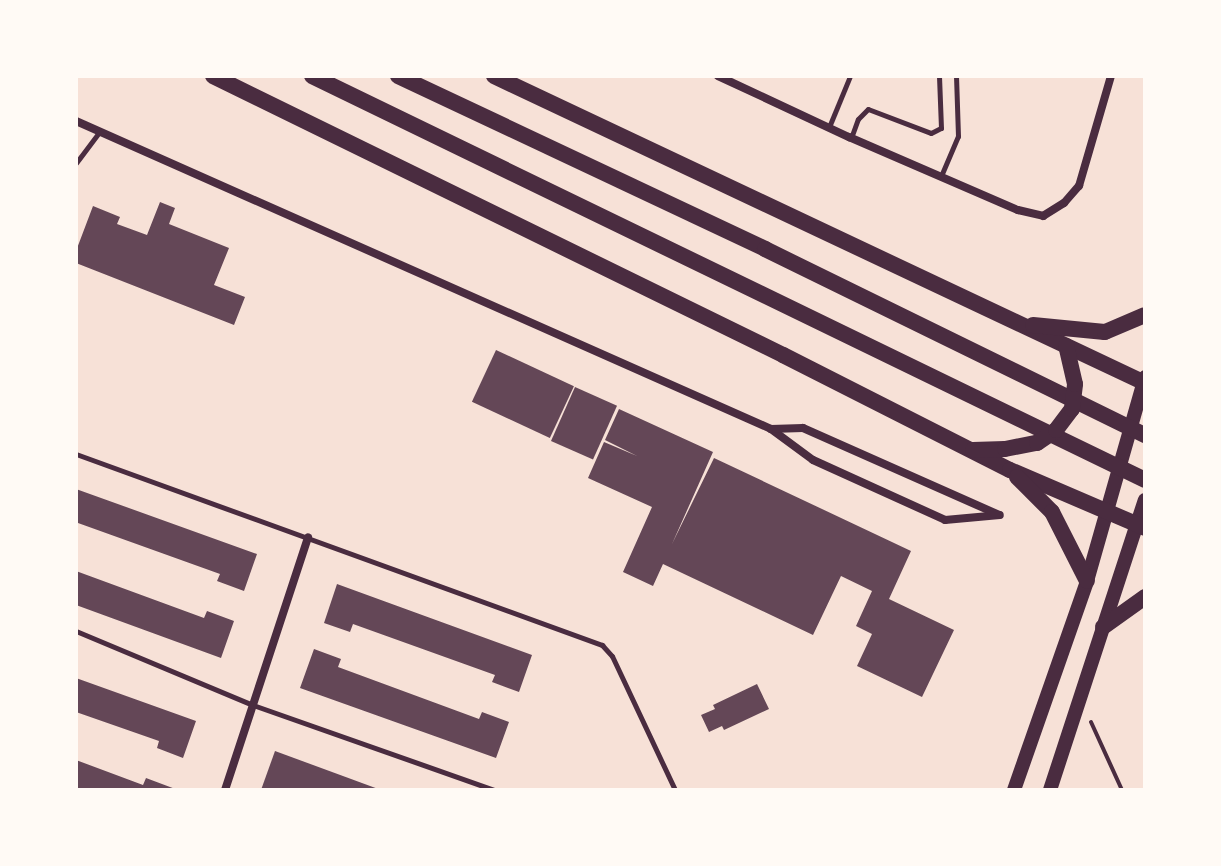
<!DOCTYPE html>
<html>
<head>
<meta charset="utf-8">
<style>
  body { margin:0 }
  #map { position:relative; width:1221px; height:866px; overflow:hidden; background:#f7e1d7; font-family:"PT Serif",serif }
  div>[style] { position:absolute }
  .building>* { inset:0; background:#644757; transform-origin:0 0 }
  .path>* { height:4px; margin:-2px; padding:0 2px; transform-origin:2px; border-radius:2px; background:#4a2c40 }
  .service>* { height:5px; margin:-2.5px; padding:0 2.5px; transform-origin:2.5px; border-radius:2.5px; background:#4a2c40 }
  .minor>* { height:8px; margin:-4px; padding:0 4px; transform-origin:4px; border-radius:4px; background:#4a2c40 }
  .secondary>* { height:14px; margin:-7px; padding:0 7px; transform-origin:7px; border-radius:7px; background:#4a2c40 }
  .trunk>* { height:16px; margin:-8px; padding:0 8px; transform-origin:8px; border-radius:8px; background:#4a2c40 }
  span { translate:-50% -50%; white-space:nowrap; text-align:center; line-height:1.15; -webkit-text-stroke:8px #fffaf5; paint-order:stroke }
  .frame { position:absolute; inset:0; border:78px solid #fffaf5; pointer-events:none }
</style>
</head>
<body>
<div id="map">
  <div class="building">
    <div style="clip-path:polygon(160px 202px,175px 208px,169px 224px,229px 248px,214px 285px,245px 297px,234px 325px,76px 263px,76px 251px,93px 206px,120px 217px,117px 224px,147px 235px)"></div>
    <div style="left:496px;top:350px;width:86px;height:57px;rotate:25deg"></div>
    <div style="left:575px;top:387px;width:46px;height:59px;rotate:24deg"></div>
    <div style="clip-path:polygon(619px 409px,713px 452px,672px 544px,714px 458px,911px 551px,889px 599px,954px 630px,922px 697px,857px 666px,872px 634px,856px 626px,872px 591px,841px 576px,813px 635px,663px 564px,653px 586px,623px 572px,652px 507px,588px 478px,604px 442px,637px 456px,605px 440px)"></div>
    <div style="clip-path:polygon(76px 489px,257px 554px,244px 591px,217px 581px,220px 574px,78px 523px,76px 529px)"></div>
    <div style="clip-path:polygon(76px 571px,204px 618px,207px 611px,234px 621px,221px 658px,76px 605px)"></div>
    <div style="clip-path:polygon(337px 584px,532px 655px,519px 692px,492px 682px,495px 675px,353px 624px,350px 632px,324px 623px)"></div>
    <div style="clip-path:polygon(314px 649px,341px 659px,338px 667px,479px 719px,482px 712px,509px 722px,496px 758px,300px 688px)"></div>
    <div style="clip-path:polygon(76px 678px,196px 721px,183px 758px,157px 748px,159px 741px,76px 712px)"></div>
    <div style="clip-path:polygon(757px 684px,769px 709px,724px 730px,722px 726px,709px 732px,701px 715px,715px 709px,713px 705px)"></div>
    <div style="clip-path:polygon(275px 751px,381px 790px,261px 790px)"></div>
    <div style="clip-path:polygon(76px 760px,143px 785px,146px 778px,178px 790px,76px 790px)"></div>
  </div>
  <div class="path">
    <div style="left:1091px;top:722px;width:75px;rotate:65.5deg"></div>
  </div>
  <div class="service">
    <div style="left:829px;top:127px;width:55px;rotate:-67.6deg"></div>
    <div style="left:851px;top:138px;width:20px;rotate:-70deg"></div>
    <div style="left:858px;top:119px;width:14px;rotate:-45deg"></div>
    <div style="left:868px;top:109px;width:67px;rotate:20.9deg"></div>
    <div style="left:931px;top:133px;width:11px;rotate:-27deg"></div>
    <div style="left:941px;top:128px;width:52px;rotate:-92.2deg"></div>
    <div style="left:76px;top:163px;width:39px;rotate:-53deg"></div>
    <div style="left:941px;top:176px;width:43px;rotate:-67deg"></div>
    <div style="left:958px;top:136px;width:60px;rotate:-91.9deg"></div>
    <div style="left:76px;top:454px;width:560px;rotate:19.96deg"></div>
    <div style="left:602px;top:645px;width:15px;rotate:48deg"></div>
    <div style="left:612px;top:656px;width:148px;rotate:64.8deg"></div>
    <div style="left:76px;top:631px;width:192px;rotate:22.7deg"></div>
    <div style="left:253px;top:705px;width:256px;rotate:19.4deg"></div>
  </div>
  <div class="minor">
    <div style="left:718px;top:76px;width:145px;rotate:25deg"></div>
    <div style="left:849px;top:137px;width:184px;rotate:23.4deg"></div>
    <div style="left:1018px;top:210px;width:26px;rotate:13deg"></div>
    <div style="left:1043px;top:216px;width:25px;rotate:-32deg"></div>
    <div style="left:1064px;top:203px;width:23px;rotate:-49deg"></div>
    <div style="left:1079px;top:186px;width:115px;rotate:-73.8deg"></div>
    <div style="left:76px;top:121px;width:760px;rotate:23.9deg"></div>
    <div style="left:771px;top:429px;width:52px;rotate:36.4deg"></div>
    <div style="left:813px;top:460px;width:145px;rotate:24.4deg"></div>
    <div style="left:945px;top:520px;width:55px;rotate:-5.2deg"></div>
    <div style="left:771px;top:429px;width:32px;rotate:-2deg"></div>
    <div style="left:803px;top:428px;width:214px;rotate:23.9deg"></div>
    <div style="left:225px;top:790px;width:266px;rotate:-71.8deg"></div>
  </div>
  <div class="secondary">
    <div style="left:1014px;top:790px;width:221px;rotate:-70.7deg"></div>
    <div style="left:1087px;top:581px;width:212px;rotate:-74.1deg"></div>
    <div style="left:1050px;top:790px;width:305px;rotate:-71.9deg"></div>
  </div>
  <div class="trunk">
    <div style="left:213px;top:76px;width:635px;rotate:26.08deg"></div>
    <div style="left:783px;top:355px;width:254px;rotate:26.9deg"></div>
    <div style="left:1010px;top:470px;width:147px;rotate:23.2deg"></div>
    <div style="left:312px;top:76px;width:926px;rotate:25.87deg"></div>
    <div style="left:398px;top:76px;width:406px;rotate:25.2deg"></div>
    <div style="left:765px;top:249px;width:423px;rotate:26.1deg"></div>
    <div style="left:494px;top:76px;width:720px;rotate:25.25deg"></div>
    <div style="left:1033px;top:325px;width:72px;rotate:5.6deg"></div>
    <div style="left:1105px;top:332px;width:43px;rotate:-23deg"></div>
    <div style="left:973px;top:450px;width:32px;rotate:-2deg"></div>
    <div style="left:1005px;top:449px;width:33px;rotate:-11deg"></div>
    <div style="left:1037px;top:443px;width:23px;rotate:-34deg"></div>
    <div style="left:1056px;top:430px;width:26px;rotate:-53deg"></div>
    <div style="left:1072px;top:409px;width:25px;rotate:-83deg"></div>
    <div style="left:1075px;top:384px;width:39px;rotate:-103deg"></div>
    <div style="left:1017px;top:477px;width:49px;rotate:45deg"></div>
    <div style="left:1052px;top:512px;width:77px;rotate:63.1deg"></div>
    <div style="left:1103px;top:627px;width:52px;rotate:-35.5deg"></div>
  </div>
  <div class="frame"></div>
</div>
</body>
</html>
